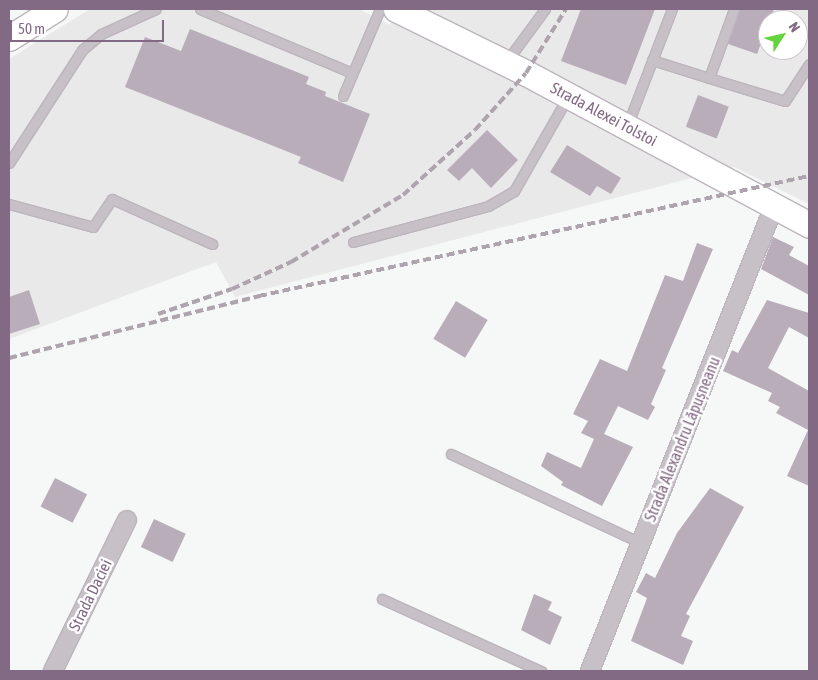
<!DOCTYPE html>
<html>
<head>
<meta charset="utf-8">
<style>
  body { margin:0 }
  #map { position:relative; width:818px; height:680px; overflow:hidden; background:#f6f8f7; font-family:"Asap Condensed",sans-serif }
  div>[style] { position:absolute }
  .built>* { inset:0; background:#e9e9ea }
  .building>* { inset:0; background:#b8adb9; transform-origin:0 0 }
  .roads { filter:drop-shadow(1px 0 #bdb5bd) drop-shadow(-1px 0 #bdb5bd) drop-shadow(0 1px #bdb5bd) drop-shadow(0 -1px #bdb5bd) }
  .service>* { height:9px; margin:-4.5px; padding:0 4.5px; transform-origin:4.5px; border-radius:4.5px; background:#c7c0c7 }
  .minor>* { height:18px; margin:-9px; padding:0 9px; transform-origin:9px; border-radius:9px; background:#c7c0c7 }
  .secondary>* { height:25px; margin:-12.5px; padding:0 12.5px; transform-origin:12.5px; border-radius:12.5px; background:#fff }
  .rail>* { height:4px; margin-top:-2px; transform-origin:0; background:repeating-linear-gradient(90deg,#aea4ae 0 8px,transparent 0 12px) }
  span { translate:-50% -50%; white-space:nowrap; text-align:center; line-height:1.15; -webkit-text-stroke:5px #fff; paint-order:stroke }
  .street-label { font-size:16px; color:#836a84 }
  .frame { position:absolute; inset:0; border:10px solid #836a84; pointer-events:none }
  .north { position:absolute; left:758px; top:10px; width:50px; height:50px; box-sizing:border-box; background:#fff; border:1px solid #cdc3ce; border-radius:50%; rotate:55deg; font-size:14px; font-weight:700; line-height:20px; text-align:center; color:#836a84 }
  .north::after { content:''; display:block; margin:auto; width:18px; height:22px; background:#64d33c; clip-path:polygon(50% 0,100% 100%,50% 72%,0 100%) }
  .scale { position:absolute; left:10px; top:20px; width:154px; height:22px; box-sizing:border-box; border:2px solid #836a84; border-top:0; padding-left:6px; font-size:15px; line-height:18px; white-space:nowrap; color:#836a84; -webkit-text-stroke:4px #fff; paint-order:stroke }
</style>
</head>
<body>
<div id="map">
  <div class="built">
    <div style="clip-path:polygon(evenodd,90px 9px,359px 9px,390px 25px,399px 9px,809px 9px,809px 204px,734px 167px,235px 297px,216px 262px,9px 339px,9px 59px,90px 9px,768px 20px,798px 20px,798px 50px,768px 50px,768px 20px)"></div>
  </div>
  <div class="building">
    <div style="clip-path:polygon(581px 9px,655px 9px,626px 85px,561px 61px)"></div>
    <div style="clip-path:polygon(740px 9px,774px 9px,757px 54px,728px 44px)"></div>
    <div style="clip-path:polygon(190px 29px,309px 77px,306px 84px,326px 92px,325px 96px,370px 114px,343px 182px,298px 163px,301px 157px,125px 87px,145px 37px,181px 51px)"></div>
    <div style="left:698px;top:95px;width:33px;height:34px;rotate:21deg"></div>
    <div style="clip-path:polygon(487px 130px,518px 160px,491px 188px,472px 168px,459px 181px,447px 170px)"></div>
    <div style="clip-path:polygon(567px 145px,621px 178px,611px 194px,597px 186px,590px 196px,550px 172px)"></div>
    <div style="clip-path:polygon(773px 237px,794px 247px,789px 255px,809px 266px,809px 295px,761px 269px)"></div>
    <div style="clip-path:polygon(697px 243px,713px 249px,662px 368px,666px 370px,651px 404px,655px 407px,648px 420px,618px 406px,604px 434px,633px 447px,602px 506px,561px 485px,563px 482px,541px 466px,547px 452px,581px 468px,594px 439px,581px 433px,588px 421px,573px 414px,600px 359px,627px 371px,665px 275px,683px 281px)"></div>
    <div style="clip-path:polygon(29px 290px,40px 324px,9px 334px,9px 297px)"></div>
    <div style="clip-path:polygon(767px 300px,809px 313px,809px 338px,789px 327px,768px 368px,809px 391px,809px 486px,787px 476px,808px 430px,776px 413px,780px 407px,768px 401px,772px 393px,723px 371px,732px 350px,738px 353px)"></div>
    <div style="left:456px;top:301px;width:37px;height:44px;rotate:31deg"></div>
    <div style="left:55px;top:478px;width:36px;height:32px;rotate:27deg"></div>
    <div style="clip-path:polygon(710px 488px,744px 507px,686px 614px,690px 616px,681px 636px,693px 641px,683px 665px,631px 641px,647px 598px,636px 592px,646px 573px,655px 578px,677px 533px)"></div>
    <div style="left:154px;top:519px;width:35px;height:31px;rotate:25deg"></div>
    <div style="clip-path:polygon(534px 594px,552px 602px,548px 610px,562px 617px,550px 645px,521px 630px)"></div>
  </div>
  <div class="roads">
    <div class="service">
      <div style="left:200px;top:9px;width:165px;rotate:22.8deg"></div>
      <div style="left:652px;top:60px;width:60px;rotate:17.5deg"></div>
      <div style="left:709px;top:78px;width:73px;rotate:-70.1deg"></div>
      <div style="left:506px;top:62px;width:66px;rotate:-53.7deg"></div>
      <div style="left:709px;top:78px;width:79px;rotate:16.8deg"></div>
      <div style="left:785px;top:101px;width:44px;rotate:-57deg"></div>
      <div style="left:343px;top:96px;width:95px;rotate:-67deg"></div>
      <div style="left:627px;top:126px;width:125px;rotate:-69deg"></div>
      <div style="left:9px;top:163px;width:135px;rotate:-57.1deg"></div>
      <div style="left:82px;top:50px;width:25px;rotate:-40deg"></div>
      <div style="left:101px;top:34px;width:60px;rotate:-24.4deg"></div>
      <div style="left:9px;top:204px;width:87px;rotate:15.3deg"></div>
      <div style="left:93px;top:227px;width:34px;rotate:-56deg"></div>
      <div style="left:112px;top:199px;width:110px;rotate:24.2deg"></div>
      <div style="left:353px;top:242px;width:140px;rotate:-14.9deg"></div>
      <div style="left:488px;top:206px;width:30px;rotate:-30deg"></div>
      <div style="left:514px;top:191px;width:107px;rotate:-60.3deg"></div>
      <div style="left:451px;top:454px;width:210px;rotate:25.1deg"></div>
      <div style="left:382px;top:599px;width:175px;rotate:24.4deg"></div>
    </div>
    <div class="minor">
      <div style="left:53px;top:671px;width:168px;rotate:-63.9deg"></div>
      <div style="left:590px;top:671px;width:499px;rotate:-68.4deg"></div>
    </div>
    <div class="secondary">
      <div style="left:396px;top:9px;width:145px;rotate:26.2deg"></div>
      <div style="left:526px;top:73px;width:321px;rotate:28.2deg"></div>
      <div style="left:9px;top:38px;width:54px;rotate:-32.2deg"></div>
    </div>
  </div>
  <div class="rail">
    <div style="left:158px;top:314px;width:78px;rotate:-18.7deg"></div>
    <div style="left:232px;top:289px;width:65px;rotate:-24.6deg"></div>
    <div style="left:291px;top:262px;width:131px;rotate:-30.9deg"></div>
    <div style="left:403px;top:195px;width:97px;rotate:-42.1deg"></div>
    <div style="left:475px;top:130px;width:76px;rotate:-48.2deg"></div>
    <div style="left:526px;top:73px;width:75px;rotate:-58deg"></div>
    <div style="left:9px;top:358px;width:258px;rotate:-13.9deg"></div>
    <div style="left:259px;top:296px;width:563px;rotate:-12.31deg"></div>
  </div>
  <div class="street-label">
    <span style="left:604px;top:114px;rotate:28deg">Strada Alexei Tolstoi</span>
    <span style="left:682px;top:439px;rotate:-68deg">Strada Alexandru Lăpușneanu</span>
    <span style="left:90px;top:595px;rotate:-64deg">Strada Daciei</span>
  </div>
  <div class="frame"></div>
  <div class="north">N</div>
  <div class="scale">50 m</div>
</div>
</body>
</html>
